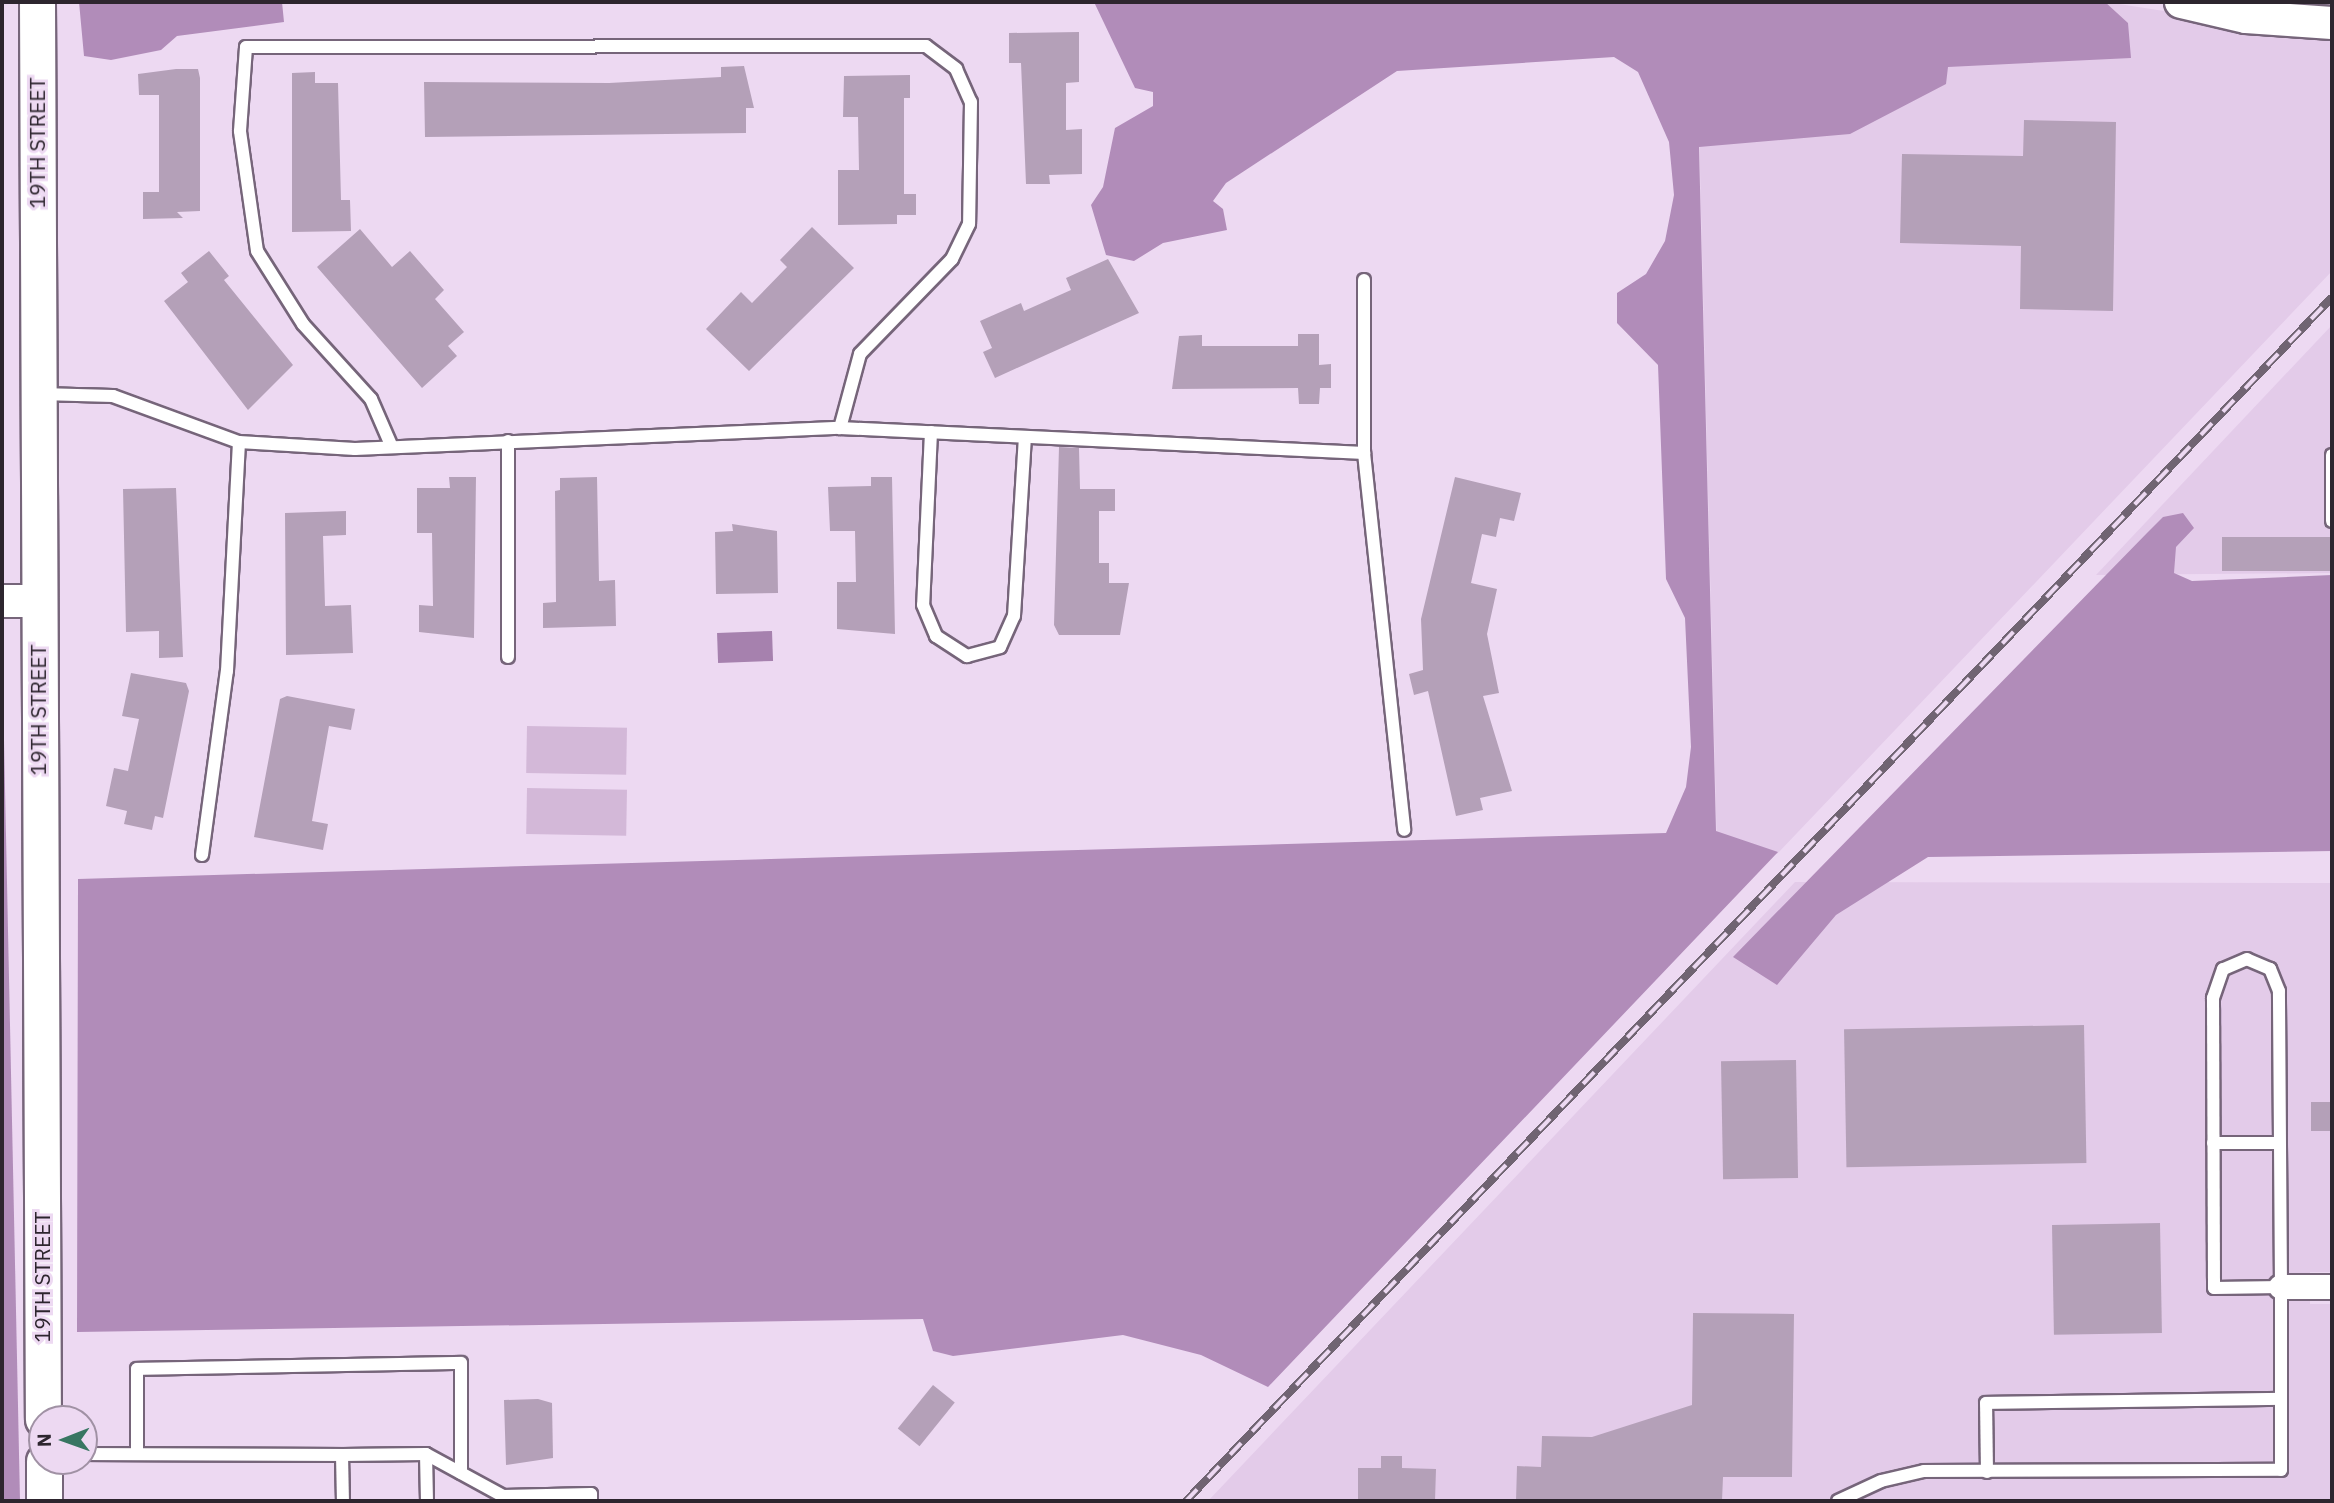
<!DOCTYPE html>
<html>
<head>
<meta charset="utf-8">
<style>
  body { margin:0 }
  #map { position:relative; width:2334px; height:1503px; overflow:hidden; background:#edd9f2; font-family:"IBM Plex Sans",sans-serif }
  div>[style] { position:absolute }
  .built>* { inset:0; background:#e3cbe9 }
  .green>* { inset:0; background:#d3b8d8; transform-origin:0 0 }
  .forest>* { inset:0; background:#b18cb9 }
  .water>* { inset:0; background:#a681ae; transform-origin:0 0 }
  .building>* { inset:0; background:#b4a0b8; transform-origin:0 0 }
  .roads { filter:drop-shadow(2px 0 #76657a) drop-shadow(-2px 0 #76657a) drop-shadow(0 2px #76657a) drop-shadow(0 -2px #76657a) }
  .service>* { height:12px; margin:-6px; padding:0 6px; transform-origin:6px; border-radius:6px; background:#fff }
  .minor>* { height:24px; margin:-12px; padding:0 12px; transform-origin:12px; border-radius:12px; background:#fff }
  .tertiary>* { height:32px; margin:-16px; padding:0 16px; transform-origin:16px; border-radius:16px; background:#fff }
  .secondary>* { height:35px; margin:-17.5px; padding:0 17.5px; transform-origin:17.5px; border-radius:17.5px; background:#fff }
  .rail>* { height:8px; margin-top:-4px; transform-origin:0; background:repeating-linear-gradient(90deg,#edd9f2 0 16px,#706472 0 32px); box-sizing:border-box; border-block:2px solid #706472 }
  span { translate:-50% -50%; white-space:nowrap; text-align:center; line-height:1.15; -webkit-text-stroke:6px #edd9f2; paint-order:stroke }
  .street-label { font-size:21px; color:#2d252e }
  .frame { position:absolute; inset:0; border:4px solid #2d252e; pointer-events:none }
  .north { position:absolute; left:28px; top:1405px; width:70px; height:70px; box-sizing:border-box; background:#edd9f2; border:2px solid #a091a4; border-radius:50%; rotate:269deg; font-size:19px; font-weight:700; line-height:28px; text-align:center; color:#2d252e }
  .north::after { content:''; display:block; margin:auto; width:24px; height:32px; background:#387662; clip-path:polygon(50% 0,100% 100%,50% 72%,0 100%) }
</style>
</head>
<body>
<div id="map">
  <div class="built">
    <div style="clip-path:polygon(2106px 2px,2332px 37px,2332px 271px,1777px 854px,1717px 853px,1697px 48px,2107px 42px)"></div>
    <div style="clip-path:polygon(2332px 325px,2332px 573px,2096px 575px)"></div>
    <div style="clip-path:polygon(1795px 882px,2332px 883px,2332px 1272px,2310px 1272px,2310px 1304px,2332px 1304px,2332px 1501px,1208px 1501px)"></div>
  </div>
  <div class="green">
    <div style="left:527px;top:726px;width:100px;height:47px;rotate:1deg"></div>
    <div style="left:527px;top:788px;width:100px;height:46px;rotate:1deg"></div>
  </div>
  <div class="forest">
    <div style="clip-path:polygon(79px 2px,282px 2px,284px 22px,177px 36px,161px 50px,111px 60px,84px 56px)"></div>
    <div style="clip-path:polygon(1094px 2px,2105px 2px,2128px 23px,2131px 58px,1948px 67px,1946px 84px,1850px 134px,1699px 147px,1716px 831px,1778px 852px,1268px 1387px,1201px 1355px,1123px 1335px,953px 1356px,933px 1351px,923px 1319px,77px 1332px,78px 879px,1666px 833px,1686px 787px,1691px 747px,1685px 618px,1666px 579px,1658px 365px,1617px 323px,1617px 293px,1646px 274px,1665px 241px,1674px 195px,1669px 142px,1638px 72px,1614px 57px,1397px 71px,1226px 183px,1213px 201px,1223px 209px,1227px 230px,1163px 243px,1134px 261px,1106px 255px,1091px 205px,1103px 187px,1115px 128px,1153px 106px,1153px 92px,1135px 88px)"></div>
    <div style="clip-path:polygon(2183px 513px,2194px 528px,2176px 547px,2174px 573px,2192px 581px,2332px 575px,2332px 851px,1928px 857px,1836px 915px,1777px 985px,1733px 957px,2147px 533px,2163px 517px)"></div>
    <div style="clip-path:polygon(2px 645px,20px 1501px,2px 1501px)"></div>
  </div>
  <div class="water">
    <div style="left:772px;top:631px;width:30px;height:55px;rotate:88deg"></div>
  </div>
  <div class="building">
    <div style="clip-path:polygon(1079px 32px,1079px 82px,1066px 83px,1066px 130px,1082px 129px,1082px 174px,1049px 175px,1050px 184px,1026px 184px,1021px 63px,1009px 63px,1009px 33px)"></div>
    <div style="clip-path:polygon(744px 66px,754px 108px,746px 108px,746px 133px,425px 137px,424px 82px,609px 83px,721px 77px,721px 67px)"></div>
    <div style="clip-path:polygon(176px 69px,198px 69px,200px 78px,200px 211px,177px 212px,183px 218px,143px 219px,143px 192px,159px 192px,159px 95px,139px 95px,138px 74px)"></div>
    <div style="clip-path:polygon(315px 72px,315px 83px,338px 83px,341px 200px,350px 200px,351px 231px,292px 232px,292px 73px)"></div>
    <div style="clip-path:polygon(910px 75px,910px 98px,904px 98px,904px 194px,916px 194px,916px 215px,897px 215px,897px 224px,838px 225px,838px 170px,859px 170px,858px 117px,843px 117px,844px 76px)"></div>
    <div style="clip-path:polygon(2024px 120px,2116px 122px,2113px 311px,2020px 309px,2021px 246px,1900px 243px,1902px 154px,2023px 156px)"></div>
    <div style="clip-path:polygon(812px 227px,854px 268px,749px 371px,706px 329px,741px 292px,752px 303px,787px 267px,780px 260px)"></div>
    <div style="clip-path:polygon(360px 229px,392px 267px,410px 251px,444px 290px,435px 299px,464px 332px,448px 346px,457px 356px,422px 388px,317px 267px)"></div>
    <div style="clip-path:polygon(209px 251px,229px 276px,224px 280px,293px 365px,248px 410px,164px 301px,188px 282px,181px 273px)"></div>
    <div style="clip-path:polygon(1108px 259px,1139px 313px,995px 378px,983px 352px,992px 348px,980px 321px,1021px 303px,1024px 311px,1071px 290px,1066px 278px)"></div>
    <div style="clip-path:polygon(1298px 334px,1319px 334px,1319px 365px,1331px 364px,1331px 388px,1320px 388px,1319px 404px,1299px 404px,1298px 388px,1172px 389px,1179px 336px,1202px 335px,1202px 346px,1298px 346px)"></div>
    <div style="clip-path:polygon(1059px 447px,1079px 448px,1080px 489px,1115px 489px,1115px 511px,1099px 511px,1099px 563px,1109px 563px,1109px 583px,1129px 583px,1120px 635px,1059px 635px,1054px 625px)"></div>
    <div style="clip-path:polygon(449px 477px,476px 477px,474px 638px,419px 632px,419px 605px,433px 606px,432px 533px,417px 533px,417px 488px,450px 488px)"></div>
    <div style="clip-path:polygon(597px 477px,599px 581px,615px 580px,616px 626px,543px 628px,543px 603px,556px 602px,555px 491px,560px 490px,560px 478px)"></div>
    <div style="clip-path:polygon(871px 477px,892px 477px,895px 634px,837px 629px,837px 582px,856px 582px,855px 531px,830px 531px,828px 487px,871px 486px)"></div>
    <div style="clip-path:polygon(1455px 477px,1521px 493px,1514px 521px,1500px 518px,1496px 537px,1482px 534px,1471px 583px,1497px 589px,1487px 634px,1499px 693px,1483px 696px,1512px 791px,1480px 798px,1483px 810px,1456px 816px,1428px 691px,1414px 695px,1409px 674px,1423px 670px,1421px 619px)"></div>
    <div style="clip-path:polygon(176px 488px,183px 657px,159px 658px,159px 631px,126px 632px,123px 489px)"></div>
    <div style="clip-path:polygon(346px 511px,346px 535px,323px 536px,325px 606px,351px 605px,353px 653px,286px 655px,285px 513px)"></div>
    <div style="clip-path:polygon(732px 524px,777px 531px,778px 593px,716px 594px,715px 532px,733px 531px)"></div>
    <div style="left:2332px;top:537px;width:34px;height:110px;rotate:90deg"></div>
    <div style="clip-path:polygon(131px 673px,186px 683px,189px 691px,163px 818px,155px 816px,152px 830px,124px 824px,127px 811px,106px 806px,114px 768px,128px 771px,139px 719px,122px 716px)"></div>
    <div style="clip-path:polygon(287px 696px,355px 709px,351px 730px,329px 726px,312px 821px,328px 824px,323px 850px,254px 837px,280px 699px)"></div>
    <div style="left:2084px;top:1025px;width:138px;height:240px;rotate:89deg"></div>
    <div style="left:1796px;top:1060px;width:118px;height:75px;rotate:89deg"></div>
    <div style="left:2311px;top:1102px;width:21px;height:29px"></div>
    <div style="left:2160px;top:1223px;width:110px;height:108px;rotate:89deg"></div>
    <div style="clip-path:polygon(1693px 1313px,1794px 1314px,1792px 1477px,1723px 1477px,1722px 1501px,1516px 1501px,1517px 1466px,1541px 1467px,1542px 1436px,1592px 1437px,1692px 1405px)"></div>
    <div style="left:933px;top:1385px;width:28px;height:56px;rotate:39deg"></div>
    <div style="clip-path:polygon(538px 1399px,552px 1403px,553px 1458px,506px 1465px,504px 1400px)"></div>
    <div style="clip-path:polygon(1381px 1456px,1402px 1456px,1402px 1468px,1436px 1469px,1435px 1501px,1358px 1501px,1358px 1468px,1381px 1468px)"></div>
  </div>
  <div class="roads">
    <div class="service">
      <div style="left:1364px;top:280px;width:173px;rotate:90deg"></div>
      <div style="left:1364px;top:453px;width:379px;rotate:83.9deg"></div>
      <div style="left:41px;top:394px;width:72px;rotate:1.6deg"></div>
      <div style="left:113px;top:396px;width:134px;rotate:20.1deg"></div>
      <div style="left:239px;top:442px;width:116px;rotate:3.5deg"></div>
      <div style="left:355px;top:449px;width:485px;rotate:-2.5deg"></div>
      <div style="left:840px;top:428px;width:525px;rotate:2.73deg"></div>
      <div style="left:931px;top:432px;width:173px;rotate:92.6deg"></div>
      <div style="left:923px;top:605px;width:34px;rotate:67deg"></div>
      <div style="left:936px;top:636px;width:37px;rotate:33deg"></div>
      <div style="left:967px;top:656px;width:34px;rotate:-15deg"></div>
      <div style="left:1000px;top:647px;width:34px;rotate:-66deg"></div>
      <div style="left:1014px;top:616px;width:179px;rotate:-86.5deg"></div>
      <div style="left:508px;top:441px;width:216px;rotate:90deg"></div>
      <div style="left:391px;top:445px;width:50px;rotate:-113.5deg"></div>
      <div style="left:371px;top:399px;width:101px;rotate:-132.2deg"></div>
      <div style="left:303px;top:324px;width:86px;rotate:-122.2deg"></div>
      <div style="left:257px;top:251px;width:121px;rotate:-98.1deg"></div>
      <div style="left:240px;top:131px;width:84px;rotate:-85.9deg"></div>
      <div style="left:246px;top:47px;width:680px;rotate:-0.08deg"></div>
      <div style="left:926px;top:46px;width:38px;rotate:37deg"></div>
      <div style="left:956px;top:69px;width:36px;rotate:66deg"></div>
      <div style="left:971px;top:102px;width:122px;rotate:90.9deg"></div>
      <div style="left:969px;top:224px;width:39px;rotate:116deg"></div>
      <div style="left:952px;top:259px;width:132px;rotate:134.1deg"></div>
      <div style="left:860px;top:354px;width:77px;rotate:105.1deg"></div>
      <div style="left:2332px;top:455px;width:66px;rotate:90deg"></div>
      <div style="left:202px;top:855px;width:186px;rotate:-82.3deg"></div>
      <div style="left:227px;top:671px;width:229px;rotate:-87deg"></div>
      <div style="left:2213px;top:1143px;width:66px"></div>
      <div style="left:84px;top:1454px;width:258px;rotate:0.2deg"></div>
      <div style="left:342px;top:1455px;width:46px;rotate:88.8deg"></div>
      <div style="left:137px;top:1454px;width:85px;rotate:-90deg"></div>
      <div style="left:137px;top:1369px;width:324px;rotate:-1.1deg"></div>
      <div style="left:461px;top:1363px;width:110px;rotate:90deg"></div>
      <div style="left:426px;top:1454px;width:88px;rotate:28.6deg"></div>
      <div style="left:342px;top:1455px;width:84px;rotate:-0.7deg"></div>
      <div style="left:426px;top:1454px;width:47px;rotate:88.8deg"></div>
      <div style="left:1987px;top:1472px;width:69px;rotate:-90.8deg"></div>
      <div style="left:1986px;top:1403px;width:294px;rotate:-0.8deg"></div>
      <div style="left:503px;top:1501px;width:5px;rotate:-90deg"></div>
      <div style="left:503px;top:1496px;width:88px;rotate:-1.3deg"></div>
      <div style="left:591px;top:1494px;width:7px;rotate:90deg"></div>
      <div style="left:1838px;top:1501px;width:47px;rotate:-24.9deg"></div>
      <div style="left:1881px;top:1481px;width:44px;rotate:-13.1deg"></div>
      <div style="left:1924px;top:1471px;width:357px;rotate:-0.2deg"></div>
      <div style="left:2281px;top:1470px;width:183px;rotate:-90deg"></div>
      <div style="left:2281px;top:1287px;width:296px;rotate:-90.4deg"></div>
      <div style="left:2279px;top:991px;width:24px;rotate:-112deg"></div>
      <div style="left:2270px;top:969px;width:25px;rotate:-157deg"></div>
      <div style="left:2247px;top:959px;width:26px;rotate:157deg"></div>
      <div style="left:2223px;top:969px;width:31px;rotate:109deg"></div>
      <div style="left:2213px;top:998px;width:290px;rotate:89.8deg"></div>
      <div style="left:2214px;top:1288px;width:67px;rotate:-0.9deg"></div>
    </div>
    <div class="minor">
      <div style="left:2281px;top:1287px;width:51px"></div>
    </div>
    <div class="tertiary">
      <div style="left:2181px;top:2px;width:67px;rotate:13deg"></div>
      <div style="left:2246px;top:17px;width:86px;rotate:4deg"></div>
      <div style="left:2px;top:601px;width:35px"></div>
    </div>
    <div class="secondary">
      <div style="left:37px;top:2px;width:1417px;rotate:89.76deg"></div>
      <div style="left:44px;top:1461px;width:40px;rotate:90deg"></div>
    </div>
  </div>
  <div class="rail">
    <div style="left:1186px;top:1501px;width:1662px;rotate:-46.41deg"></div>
  </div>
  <div class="street-label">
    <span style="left:37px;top:143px;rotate:-90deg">19TH STREET</span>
    <span style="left:38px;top:710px;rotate:-90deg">19TH STREET</span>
    <span style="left:42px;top:1277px;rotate:-90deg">19TH STREET</span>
  </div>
  <div class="frame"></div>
  <div class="north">N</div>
</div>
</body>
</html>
